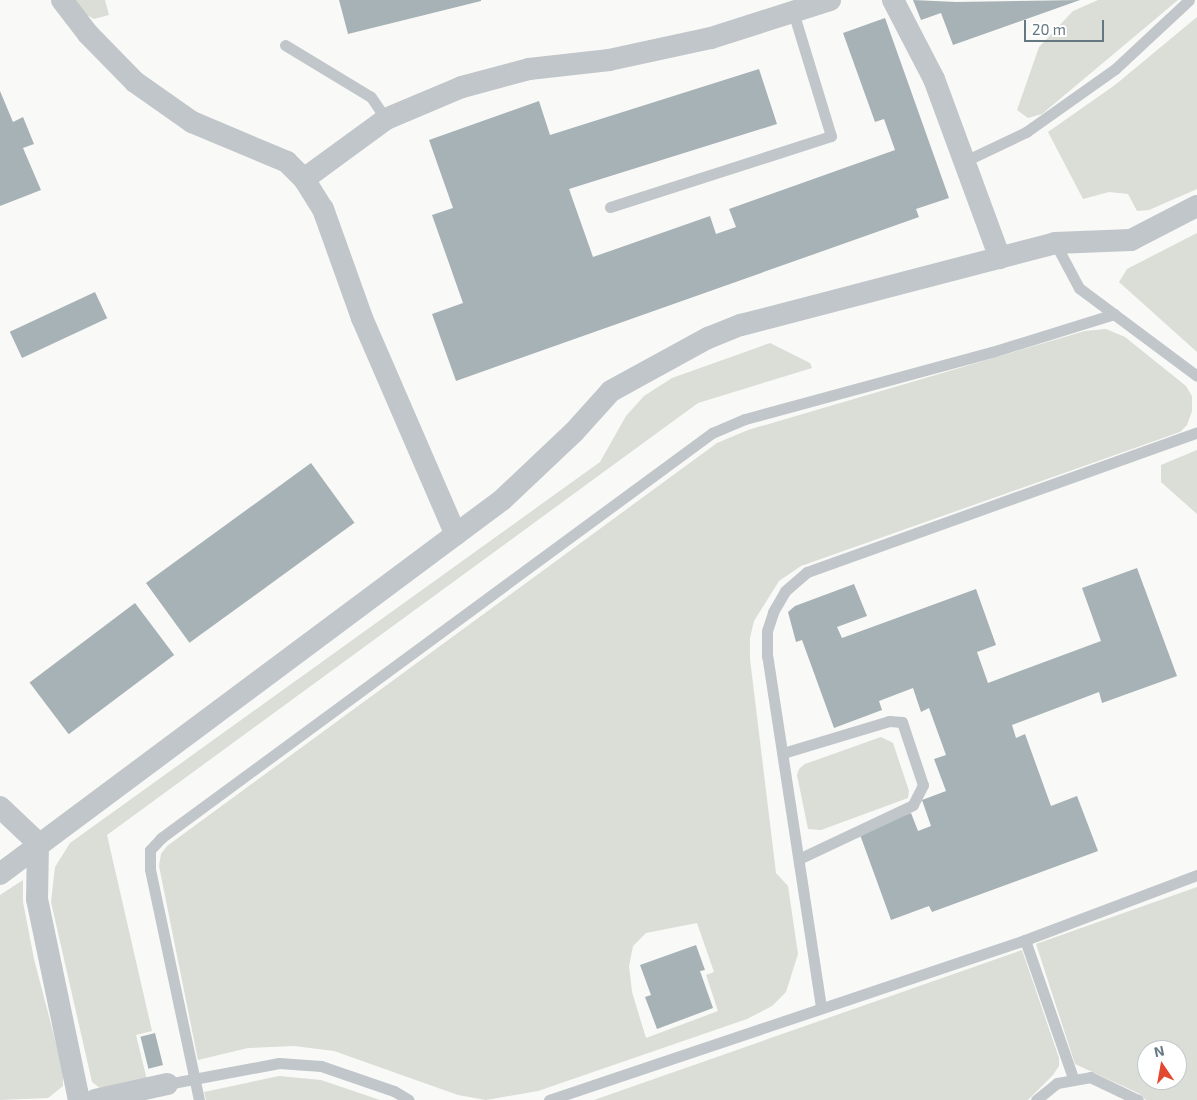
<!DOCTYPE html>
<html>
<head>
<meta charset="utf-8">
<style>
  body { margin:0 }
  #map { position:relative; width:1197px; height:1100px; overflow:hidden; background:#f9f9f7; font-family:"Exo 2",sans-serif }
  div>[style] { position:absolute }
  .green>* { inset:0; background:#daded6 }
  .building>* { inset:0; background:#a7b2b6; transform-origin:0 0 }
  .lane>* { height:11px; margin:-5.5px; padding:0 5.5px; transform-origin:5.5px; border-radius:5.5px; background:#c0c6c9 }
  .street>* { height:22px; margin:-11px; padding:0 11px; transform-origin:11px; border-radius:11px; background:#c0c6c9 }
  span { translate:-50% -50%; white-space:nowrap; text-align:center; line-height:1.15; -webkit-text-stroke:5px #fff; paint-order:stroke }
  .north { position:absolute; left:1137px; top:1040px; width:50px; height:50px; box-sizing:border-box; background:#fff; border:1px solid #c1c9cd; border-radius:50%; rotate:348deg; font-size:14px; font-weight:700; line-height:20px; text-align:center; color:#657882 }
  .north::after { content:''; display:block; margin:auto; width:18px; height:22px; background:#e2492e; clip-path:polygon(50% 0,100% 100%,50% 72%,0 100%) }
  .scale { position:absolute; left:1024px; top:20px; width:80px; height:22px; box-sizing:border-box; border:2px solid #657882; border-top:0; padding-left:6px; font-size:15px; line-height:18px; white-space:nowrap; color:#657882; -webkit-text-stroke:4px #fff; paint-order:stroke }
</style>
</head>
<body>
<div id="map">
  <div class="green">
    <div style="clip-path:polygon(75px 0,105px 0,109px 15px,94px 19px,83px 13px)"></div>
    <div style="clip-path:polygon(1098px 0,1178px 0,1042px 114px,1028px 118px,1017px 110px,1039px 47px,1073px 11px)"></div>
    <div style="clip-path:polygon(1197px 17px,1197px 189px,1149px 210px,1137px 211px,1128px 194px,1109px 192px,1083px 199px,1048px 132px,1115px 85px)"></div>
    <div style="clip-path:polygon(1197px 233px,1197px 352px,1119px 282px,1127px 269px)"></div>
    <div style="clip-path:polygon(evenodd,1106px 329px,1125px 337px,1186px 386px,1192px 396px,1192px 411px,1187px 425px,1180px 432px,801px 566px,779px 581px,754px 621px,750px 638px,750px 659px,776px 873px,788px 886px,798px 954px,786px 992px,772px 1006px,747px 1019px,538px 1091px,486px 1100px,458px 1095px,334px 1051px,294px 1046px,248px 1048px,198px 1060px,159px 866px,161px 854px,167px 846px,717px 443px,748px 430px,1085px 331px,1106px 329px,697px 923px,714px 972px,706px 975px,718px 1011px,646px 1038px,632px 992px,629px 966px,633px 946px,646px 933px,697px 923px)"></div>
    <div style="clip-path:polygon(770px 343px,810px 363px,812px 368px,698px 403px,107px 835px,152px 1031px,136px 1035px,147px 1080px,100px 1088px,92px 1082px,51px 902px,55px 867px,70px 843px,600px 462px,626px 416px,644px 396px,672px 378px)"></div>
    <div style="clip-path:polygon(1197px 450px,1197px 514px,1161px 482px,1161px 465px)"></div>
    <div style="clip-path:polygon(881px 737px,893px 743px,909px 791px,908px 798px,821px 830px,808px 829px,797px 775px,799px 769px,805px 764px)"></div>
    <div style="clip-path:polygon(23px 880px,23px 902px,34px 959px,63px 1070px,63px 1086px,48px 1098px,0 1100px,0 895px)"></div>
    <div style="clip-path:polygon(evenodd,1197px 887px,1197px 1100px,1146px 1100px,1138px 1093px,1075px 1064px,1036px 944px,1197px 887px,1147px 1050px,1177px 1050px,1177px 1080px,1147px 1080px,1147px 1050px)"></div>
    <div style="clip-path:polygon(1022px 950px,1059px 1058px,1059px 1066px,1053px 1075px,1028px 1100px,594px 1100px)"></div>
    <div style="clip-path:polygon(279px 1076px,321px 1080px,380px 1100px,206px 1100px,204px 1092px)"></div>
  </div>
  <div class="building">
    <div style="clip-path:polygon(339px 0,481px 0,481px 1px,348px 34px)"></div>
    <div style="clip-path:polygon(913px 0,956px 2px,1080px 0,953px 45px,941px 13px,921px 20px)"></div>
    <div style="clip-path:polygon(885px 18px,949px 198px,916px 209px,919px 217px,456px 381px,432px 314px,463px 303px,432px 215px,453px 208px,429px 140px,539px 101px,550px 135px,759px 69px,777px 124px,569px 189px,593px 257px,710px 216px,716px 234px,736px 227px,729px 209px,895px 150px,884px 119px,875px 122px,843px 33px)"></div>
    <div style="clip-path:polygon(0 91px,13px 122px,23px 117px,34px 144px,23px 148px,41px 190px,0 206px)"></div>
    <div style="left:95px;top:292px;width:29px;height:94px;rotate:65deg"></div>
    <div style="left:311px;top:463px;width:74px;height:204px;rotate:54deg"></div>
    <div style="clip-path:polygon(1137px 568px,1177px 676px,1102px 703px,1099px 692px,1012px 725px,1016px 738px,1025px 734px,1051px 806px,1077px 796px,1098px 851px,932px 912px,929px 906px,891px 920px,859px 832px,911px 813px,918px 831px,931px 826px,922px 800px,946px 791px,934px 759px,946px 755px,929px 708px,921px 712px,913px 688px,879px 701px,882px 710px,834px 728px,802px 640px,796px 642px,788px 612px,795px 606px,854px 584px,867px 616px,837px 627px,842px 638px,976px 589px,996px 645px,977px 652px,988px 683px,1101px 641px,1082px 588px)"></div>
    <div style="left:135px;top:603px;width:65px;height:132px;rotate:53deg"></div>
    <div style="clip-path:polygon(696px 945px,705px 970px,700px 971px,713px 1008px,657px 1029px,645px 997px,651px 995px,640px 965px)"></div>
    <div style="left:155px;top:1033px;width:33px;height:15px;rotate:76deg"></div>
  </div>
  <div class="lane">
    <div style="left:285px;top:45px;width:100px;rotate:31.2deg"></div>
    <div style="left:371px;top:97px;width:27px;rotate:56deg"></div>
    <div style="left:965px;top:161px;width:68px;rotate:-25.4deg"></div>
    <div style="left:1026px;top:132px;width:109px;rotate:-35.3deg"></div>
    <div style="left:1115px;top:69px;width:101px;rotate:-43deg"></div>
    <div style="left:610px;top:207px;width:232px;rotate:-17.8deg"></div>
    <div style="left:831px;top:136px;width:130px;rotate:-107deg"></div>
    <div style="left:1055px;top:243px;width:51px;rotate:61.9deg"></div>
    <div style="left:1079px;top:288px;width:147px;rotate:36.7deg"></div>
    <div style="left:783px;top:753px;width:111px;rotate:-16.8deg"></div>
    <div style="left:889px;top:721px;width:13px;rotate:4deg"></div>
    <div style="left:902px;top:722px;width:66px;rotate:71.6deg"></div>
    <div style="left:923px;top:785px;width:22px;rotate:117deg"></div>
    <div style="left:913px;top:805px;width:126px;rotate:154.7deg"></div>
    <div style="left:1025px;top:940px;width:146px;rotate:70.8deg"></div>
    <div style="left:821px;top:1007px;width:355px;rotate:-98.7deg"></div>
    <div style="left:767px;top:656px;width:25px;rotate:-90deg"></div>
    <div style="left:767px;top:631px;width:20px;rotate:-72deg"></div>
    <div style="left:773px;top:612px;width:24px;rotate:-60deg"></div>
    <div style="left:785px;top:591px;width:29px;rotate:-41deg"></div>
    <div style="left:807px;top:572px;width:414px;rotate:-19.7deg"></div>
    <div style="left:167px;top:1084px;width:114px;rotate:-10.6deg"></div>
    <div style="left:279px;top:1063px;width:42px;rotate:4.1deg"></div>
    <div style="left:321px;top:1066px;width:77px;rotate:18.9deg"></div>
    <div style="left:394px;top:1091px;width:17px;rotate:31deg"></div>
    <div style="left:199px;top:1100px;width:236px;rotate:-102deg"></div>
    <div style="left:150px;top:869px;width:19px;rotate:-90deg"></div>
    <div style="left:150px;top:850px;width:16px;rotate:-47deg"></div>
    <div style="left:161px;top:838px;width:684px;rotate:-36.32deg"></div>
    <div style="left:712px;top:433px;width:36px;rotate:-23deg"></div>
    <div style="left:745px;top:419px;width:256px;rotate:-15.2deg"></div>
    <div style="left:992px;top:352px;width:128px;rotate:-17.3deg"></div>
    <div style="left:549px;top:1100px;width:502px;rotate:-18.58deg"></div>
    <div style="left:1025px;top:940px;width:184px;rotate:-20.7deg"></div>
    <div style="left:1036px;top:1100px;width:27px;rotate:-39deg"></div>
    <div style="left:1057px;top:1083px;width:34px;rotate:-10deg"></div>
    <div style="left:1090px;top:1077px;width:53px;rotate:25.6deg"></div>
  </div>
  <div class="street">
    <div style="left:62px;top:0;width:43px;rotate:52.6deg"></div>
    <div style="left:88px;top:34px;width:67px;rotate:45.6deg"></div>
    <div style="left:135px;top:82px;width:70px;rotate:35.1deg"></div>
    <div style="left:192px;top:122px;width:103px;rotate:22.8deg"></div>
    <div style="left:287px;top:162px;width:24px;rotate:45deg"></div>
    <div style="left:304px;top:179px;width:36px;rotate:58deg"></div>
    <div style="left:323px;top:209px;width:116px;rotate:70.3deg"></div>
    <div style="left:362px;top:318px;width:236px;rotate:66.6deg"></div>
    <div style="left:893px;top:0;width:89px;rotate:62.6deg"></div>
    <div style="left:934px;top:79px;width:191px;rotate:69.8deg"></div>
    <div style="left:304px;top:179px;width:102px;rotate:-36.2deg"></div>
    <div style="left:386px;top:119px;width:82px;rotate:-22.8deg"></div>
    <div style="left:462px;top:87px;width:69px;rotate:-15deg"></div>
    <div style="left:529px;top:69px;width:81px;rotate:-6.4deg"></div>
    <div style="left:609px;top:60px;width:104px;rotate:-12.2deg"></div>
    <div style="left:711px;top:38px;width:125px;rotate:-17.7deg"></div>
    <div style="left:0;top:807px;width:52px;rotate:43.5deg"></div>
    <div style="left:38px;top:843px;width:56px;rotate:91deg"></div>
    <div style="left:37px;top:899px;width:205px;rotate:78.2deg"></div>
    <div style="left:0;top:874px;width:626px;rotate:-36.69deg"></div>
    <div style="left:502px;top:500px;width:99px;rotate:-43.4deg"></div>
    <div style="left:574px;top:432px;width:55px;rotate:-47.9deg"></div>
    <div style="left:611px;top:391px;width:111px;rotate:-28.7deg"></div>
    <div style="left:708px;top:338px;width:35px;rotate:-22deg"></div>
    <div style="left:741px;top:325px;width:325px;rotate:-14.6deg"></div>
    <div style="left:1055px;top:243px;width:76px;rotate:-2.3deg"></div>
    <div style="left:1131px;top:240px;width:74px;rotate:-27.3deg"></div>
    <div style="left:95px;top:1100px;width:74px;rotate:-12.5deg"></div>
  </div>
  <div class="north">N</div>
  <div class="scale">20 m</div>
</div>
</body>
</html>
